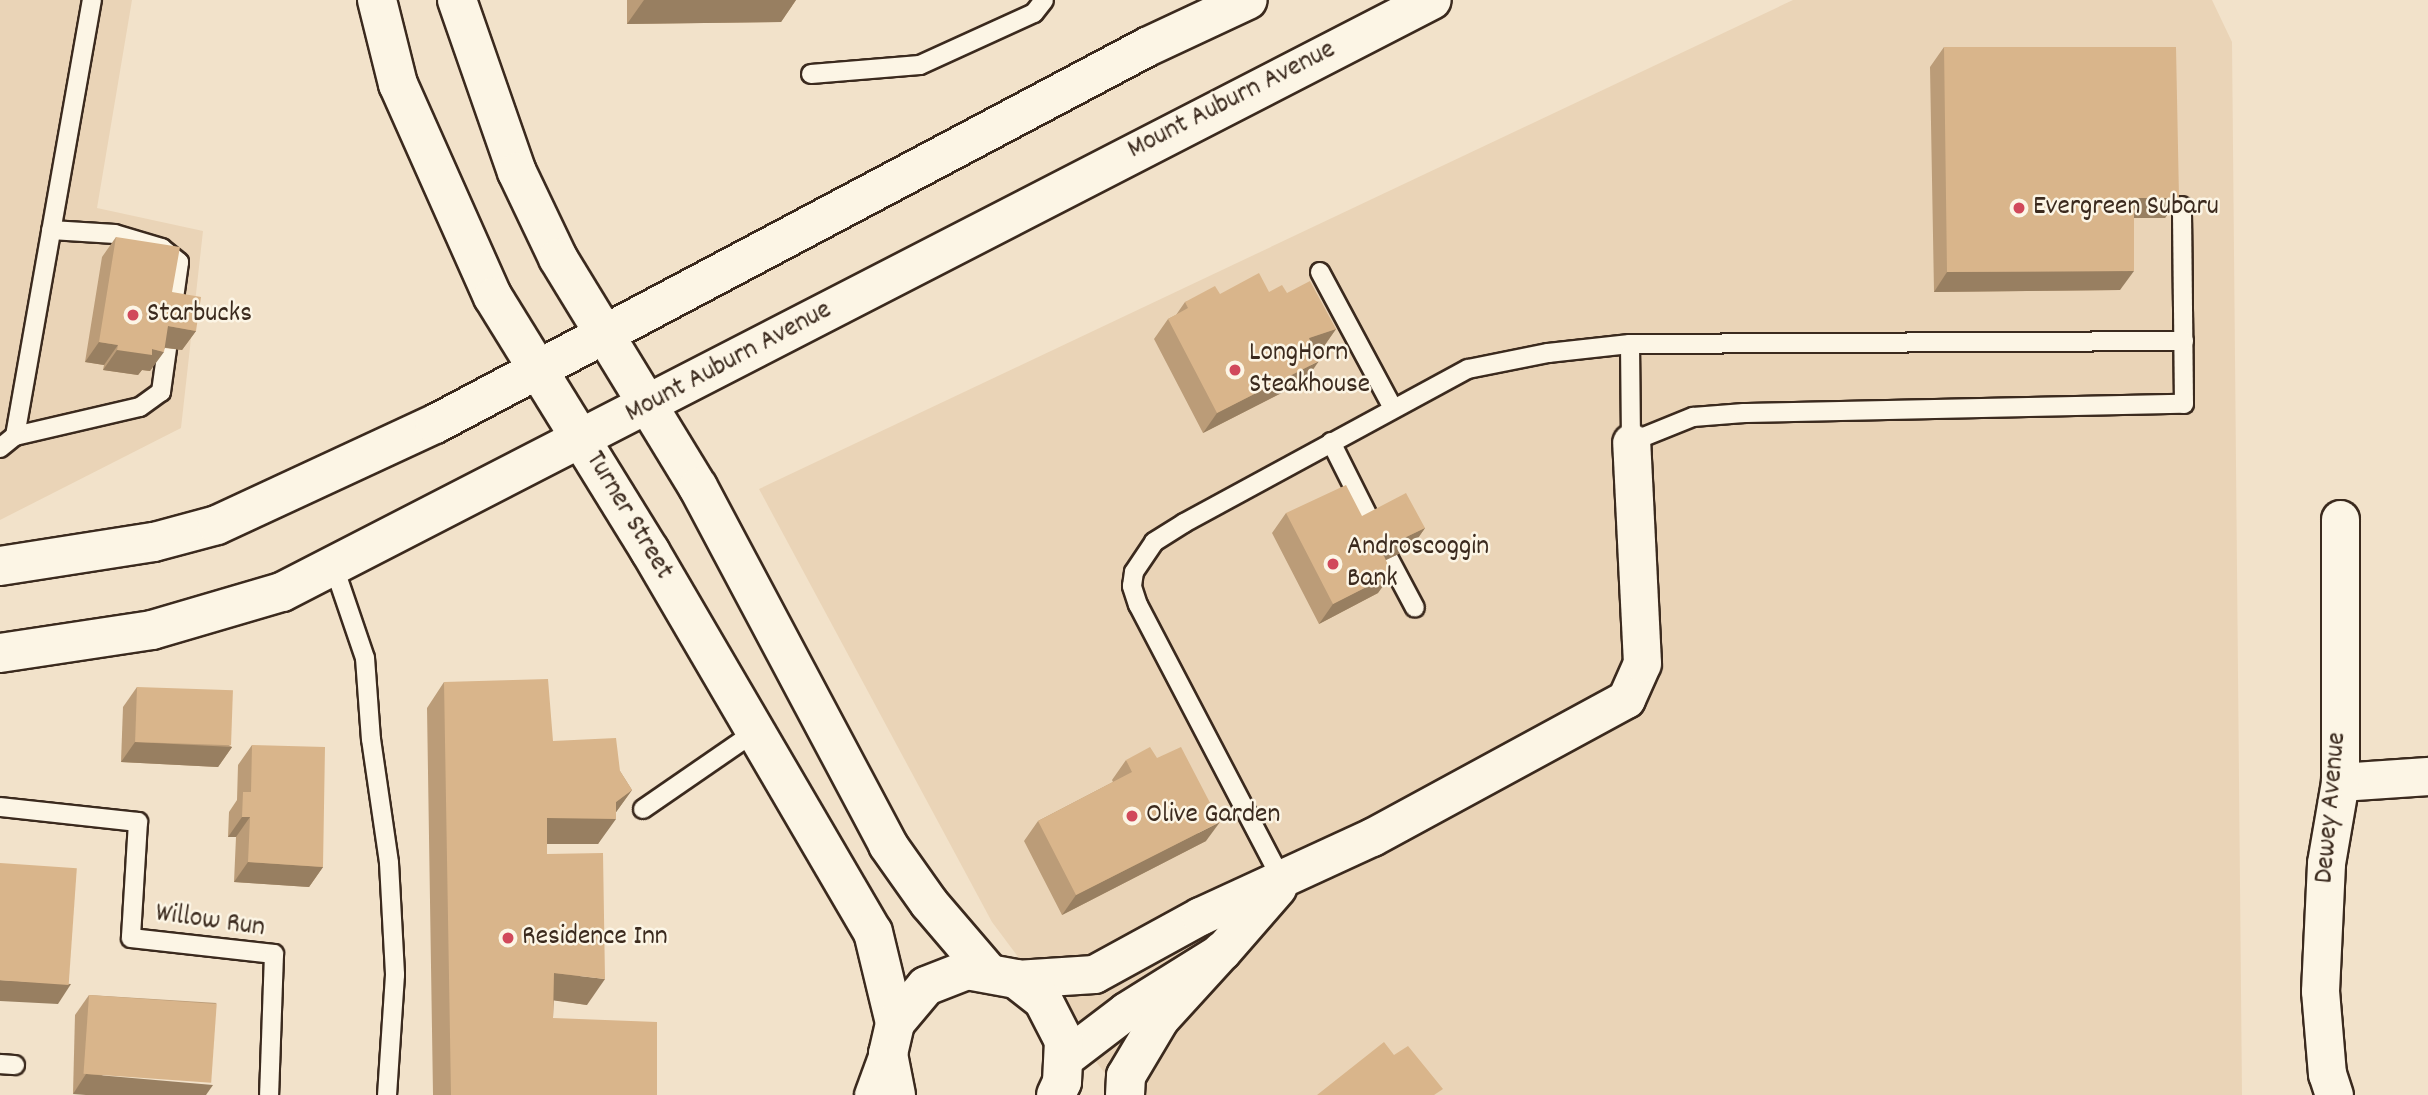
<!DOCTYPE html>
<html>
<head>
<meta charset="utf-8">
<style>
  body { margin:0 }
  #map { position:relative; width:2428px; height:1095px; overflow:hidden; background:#f2e2ca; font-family:Dekko,sans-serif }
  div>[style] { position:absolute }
  .built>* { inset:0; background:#ead4b7 }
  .roads { filter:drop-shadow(2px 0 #3b2a1e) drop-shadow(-2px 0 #3b2a1e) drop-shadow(0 2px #3b2a1e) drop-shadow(0 -2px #3b2a1e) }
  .service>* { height:18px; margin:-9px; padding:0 9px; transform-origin:9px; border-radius:9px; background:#fcf5e5 }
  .minor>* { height:37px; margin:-18.5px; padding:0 18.5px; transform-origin:18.5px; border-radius:18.5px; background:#fcf5e5 }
  .secondary>* { height:38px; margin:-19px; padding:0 19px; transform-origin:19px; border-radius:19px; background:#fcf5e5 }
  .wall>* { inset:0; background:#bb9c78 }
  .shaded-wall>* { inset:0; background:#987f61 }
  .building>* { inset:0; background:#d9b58b; transform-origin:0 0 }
  .dots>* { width:19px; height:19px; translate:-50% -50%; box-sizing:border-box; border:4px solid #fcf5e5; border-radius:50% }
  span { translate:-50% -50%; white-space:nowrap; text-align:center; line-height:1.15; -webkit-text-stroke:5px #fcf5e5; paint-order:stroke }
  .street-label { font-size:28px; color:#3b2a1e }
  .poi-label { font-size:28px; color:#3b2a1e }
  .left { translate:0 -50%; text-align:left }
</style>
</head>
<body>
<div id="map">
  <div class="built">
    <div style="clip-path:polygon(0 0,132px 0,97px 208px,203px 231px,181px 428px,0 520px)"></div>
    <div style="clip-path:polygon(1793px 0,2212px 0,2232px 42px,2242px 1095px,1121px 1095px,992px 922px,759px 489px)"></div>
  </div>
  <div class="roads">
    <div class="service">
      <div style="left:811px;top:74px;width:109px;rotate:-4.7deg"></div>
      <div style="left:920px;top:65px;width:125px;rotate:-24.5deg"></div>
      <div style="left:1034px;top:13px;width:16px;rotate:-52deg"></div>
      <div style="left:1320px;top:272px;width:154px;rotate:61.8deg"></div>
      <div style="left:1630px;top:344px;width:98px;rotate:89.4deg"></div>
      <div style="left:1631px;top:442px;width:67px;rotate:-22deg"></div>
      <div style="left:1693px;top:417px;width:51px;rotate:-4.5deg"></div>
      <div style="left:1744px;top:413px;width:440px;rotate:-1.2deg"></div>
      <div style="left:2184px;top:404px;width:198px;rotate:-90.6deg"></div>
      <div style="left:15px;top:436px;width:128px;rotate:-13.1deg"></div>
      <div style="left:140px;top:407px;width:26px;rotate:-36deg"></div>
      <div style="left:161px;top:392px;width:131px;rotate:-82.1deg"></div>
      <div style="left:179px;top:262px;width:22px;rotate:-141deg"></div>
      <div style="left:162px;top:248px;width:49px;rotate:-163.4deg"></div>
      <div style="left:115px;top:234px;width:64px;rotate:-176.4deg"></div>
      <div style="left:1331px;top:442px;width:92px;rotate:63.4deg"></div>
      <div style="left:0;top:448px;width:19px;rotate:-39deg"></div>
      <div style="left:15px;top:436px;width:443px;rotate:-80deg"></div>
      <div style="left:1389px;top:559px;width:55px;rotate:62deg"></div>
      <div style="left:334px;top:567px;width:96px;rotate:71.2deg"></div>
      <div style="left:365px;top:658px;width:81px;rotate:85.8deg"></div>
      <div style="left:371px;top:739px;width:125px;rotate:81.7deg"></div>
      <div style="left:389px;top:863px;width:112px;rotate:86.9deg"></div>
      <div style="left:395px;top:975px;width:120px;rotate:93.8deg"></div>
      <div style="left:0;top:807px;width:139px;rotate:6.2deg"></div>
      <div style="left:138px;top:822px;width:116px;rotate:93.5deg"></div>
      <div style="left:131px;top:938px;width:144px;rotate:6.4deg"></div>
      <div style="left:274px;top:954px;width:141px;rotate:92deg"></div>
      <div style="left:643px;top:809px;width:134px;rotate:-34.6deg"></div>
      <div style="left:1283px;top:882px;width:313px;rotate:-117.6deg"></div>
      <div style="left:1138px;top:605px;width:20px;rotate:-108deg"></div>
      <div style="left:1132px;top:586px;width:14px;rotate:-82deg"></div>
      <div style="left:1134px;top:572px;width:36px;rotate:-56deg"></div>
      <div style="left:1154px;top:542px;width:36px;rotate:-32deg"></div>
      <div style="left:1184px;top:523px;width:323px;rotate:-28.5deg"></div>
      <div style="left:1468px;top:369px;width:82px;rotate:-11.3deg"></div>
      <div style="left:1548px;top:353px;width:82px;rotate:-6.3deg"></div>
      <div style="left:1630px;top:344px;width:554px;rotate:-0.31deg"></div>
      <div style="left:0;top:1064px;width:15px;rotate:4deg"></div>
    </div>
    <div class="minor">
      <div style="left:2340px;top:782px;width:88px;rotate:-3.9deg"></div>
      <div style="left:1016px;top:979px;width:78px;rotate:-3.7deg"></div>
      <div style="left:1094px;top:974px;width:121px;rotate:-28.7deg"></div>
      <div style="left:1200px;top:916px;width:189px;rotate:-24.7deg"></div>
      <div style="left:1372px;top:837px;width:289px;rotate:-28.5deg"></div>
      <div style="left:1626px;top:699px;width:39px;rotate:-66deg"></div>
      <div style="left:1642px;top:663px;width:221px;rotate:-92.8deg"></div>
      <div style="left:1063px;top:1059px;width:79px;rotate:-37.3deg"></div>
      <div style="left:1126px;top:1011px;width:113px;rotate:-32deg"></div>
      <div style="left:1222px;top:951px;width:84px;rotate:-48.9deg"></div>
      <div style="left:873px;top:1095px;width:44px;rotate:-69.9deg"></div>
      <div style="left:2334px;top:1095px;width:22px;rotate:-108deg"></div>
      <div style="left:2327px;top:1074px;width:83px;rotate:-94.8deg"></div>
      <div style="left:2320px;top:991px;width:128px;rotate:-87.3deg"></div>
      <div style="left:2326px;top:863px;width:82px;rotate:-80.2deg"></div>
      <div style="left:2340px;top:782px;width:263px;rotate:-90deg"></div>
    </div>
    <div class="secondary">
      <div style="left:377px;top:0;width:87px;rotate:76deg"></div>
      <div style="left:398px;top:84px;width:233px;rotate:66deg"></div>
      <div style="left:493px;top:297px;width:299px;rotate:58.3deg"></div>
      <div style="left:650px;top:551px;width:441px;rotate:59.7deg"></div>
      <div style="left:873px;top:932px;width:94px;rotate:76.4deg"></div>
      <div style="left:457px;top:0;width:182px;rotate:70.8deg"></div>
      <div style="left:517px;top:172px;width:95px;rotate:64.5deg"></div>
      <div style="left:558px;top:258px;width:268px;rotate:58.6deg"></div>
      <div style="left:698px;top:487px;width:405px;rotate:62deg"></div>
      <div style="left:888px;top:845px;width:71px;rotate:54.7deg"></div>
      <div style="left:929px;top:903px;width:89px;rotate:49.5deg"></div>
      <div style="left:0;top:566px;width:156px;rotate:-8.9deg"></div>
      <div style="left:154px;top:542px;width:65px;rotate:-15.1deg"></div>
      <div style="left:217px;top:525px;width:240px;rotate:-24.9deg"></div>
      <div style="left:435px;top:424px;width:806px;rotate:-27.9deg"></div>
      <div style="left:1147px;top:47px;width:111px;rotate:-25deg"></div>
      <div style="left:0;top:653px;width:154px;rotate:-8.6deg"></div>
      <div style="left:152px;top:630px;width:135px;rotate:-16.3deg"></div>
      <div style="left:282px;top:592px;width:1293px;rotate:-27.24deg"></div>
      <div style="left:896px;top:1095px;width:42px;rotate:-101deg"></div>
      <div style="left:888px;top:1054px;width:32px;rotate:-77deg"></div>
      <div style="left:895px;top:1023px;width:48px;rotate:-50deg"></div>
      <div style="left:926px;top:986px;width:44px;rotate:-21.3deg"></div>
      <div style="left:967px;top:970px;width:50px;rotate:10.4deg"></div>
      <div style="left:1016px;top:979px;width:34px;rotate:38deg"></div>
      <div style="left:1043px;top:1000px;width:46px;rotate:62.9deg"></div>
      <div style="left:1064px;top:1041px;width:41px;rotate:92.8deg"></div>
      <div style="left:1062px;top:1082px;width:14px;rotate:115deg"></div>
      <div style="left:1125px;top:1095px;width:19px;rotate:-87deg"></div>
      <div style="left:1126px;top:1076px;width:66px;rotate:-59.2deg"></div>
      <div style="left:1160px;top:1019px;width:92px;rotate:-47.6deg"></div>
    </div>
  </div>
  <div class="wall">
    <div style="clip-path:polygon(627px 0,796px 0,781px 22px,627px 24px)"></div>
    <div style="clip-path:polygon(1944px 47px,2179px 198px,2165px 218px,2134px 218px,2120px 290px,1934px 292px,1930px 67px)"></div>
    <div style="clip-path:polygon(116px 237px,172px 292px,196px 331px,182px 350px,165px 348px,150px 371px,142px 370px,138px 375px,103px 370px,104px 365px,85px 362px,102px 257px)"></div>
    <div style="clip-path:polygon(1269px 292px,1287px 293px,1336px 329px,1322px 349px,1315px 352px,1305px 381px,1203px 433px,1154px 339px,1168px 319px,1176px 315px,1185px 302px,1220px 294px)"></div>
    <div style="clip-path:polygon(1286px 513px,1362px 516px,1425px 528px,1411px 548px,1386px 560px,1378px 593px,1319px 624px,1272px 533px)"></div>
    <div style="clip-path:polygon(444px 682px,553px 741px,620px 771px,632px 790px,616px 812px,598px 844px,547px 844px,547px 854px,587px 1005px,554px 1000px,553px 1018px,657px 1095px,433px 1095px,427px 708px)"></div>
    <div style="clip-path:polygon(137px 687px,232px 747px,218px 767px,121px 762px,123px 707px)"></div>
    <div style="clip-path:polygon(252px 745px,323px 867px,309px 887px,234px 882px,236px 837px,228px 837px,229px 812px,237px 800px,238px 765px)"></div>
    <div style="clip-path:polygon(1126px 760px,1206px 841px,1062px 915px,1024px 841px,1038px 821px,1113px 782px,1112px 780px)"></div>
    <div style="clip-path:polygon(89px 995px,217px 1003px,73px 1094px,75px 1015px)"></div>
  </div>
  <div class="shaded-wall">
    <div style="clip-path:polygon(644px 0,796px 0,781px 22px,627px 24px)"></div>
    <div style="clip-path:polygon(2134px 198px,2179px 198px,2165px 218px,2120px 218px)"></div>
    <div style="clip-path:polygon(2134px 271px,2120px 290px,1934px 292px,1947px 272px)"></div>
    <div style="clip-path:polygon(168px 326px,196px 331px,182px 350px,154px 346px)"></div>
    <div style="clip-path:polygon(1336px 329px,1322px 349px,1295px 358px,1309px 338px)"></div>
    <div style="clip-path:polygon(99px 342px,118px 345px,104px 365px,85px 362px)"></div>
    <div style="clip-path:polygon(152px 349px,164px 352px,150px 371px,142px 370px,138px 375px,103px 370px,117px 350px)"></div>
    <div style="clip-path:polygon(1319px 361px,1305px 381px,1203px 433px,1217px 413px)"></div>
    <div style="clip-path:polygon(1425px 528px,1411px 548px,1367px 569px,1381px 549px)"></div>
    <div style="clip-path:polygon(1392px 574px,1378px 593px,1319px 624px,1333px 604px)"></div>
    <div style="clip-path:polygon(135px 742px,232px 747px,218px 767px,121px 762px)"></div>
    <div style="clip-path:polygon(632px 790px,614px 815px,616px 819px,598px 844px,529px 844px,547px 818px,616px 802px)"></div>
    <div style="clip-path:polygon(242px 817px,250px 817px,236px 837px,228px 837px)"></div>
    <div style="clip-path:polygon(1220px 822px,1206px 841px,1062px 915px,1076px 895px)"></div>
    <div style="clip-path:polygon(248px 862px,323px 867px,309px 887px,234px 882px)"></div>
    <div style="clip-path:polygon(554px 973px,605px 979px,587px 1005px,536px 998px)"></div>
    <div style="clip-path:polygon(0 980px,71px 984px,58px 1004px,0 1001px)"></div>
    <div style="clip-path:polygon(86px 1074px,213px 1085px,206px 1095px,86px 1095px,73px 1094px)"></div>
  </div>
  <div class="building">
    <div style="clip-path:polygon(1944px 47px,2176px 47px,2179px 198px,2134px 198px,2134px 271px,1947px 272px)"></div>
    <div style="clip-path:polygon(116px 237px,180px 247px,172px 292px,201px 297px,196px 331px,168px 326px,164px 352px,152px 349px,152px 355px,117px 350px,118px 345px,99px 342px)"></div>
    <div style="clip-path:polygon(1259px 273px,1269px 292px,1282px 285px,1287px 293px,1310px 281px,1336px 329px,1309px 338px,1319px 361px,1217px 413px,1168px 319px,1188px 308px,1185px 302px,1215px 286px,1220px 294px)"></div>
    <div style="clip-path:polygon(1346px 485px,1362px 516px,1406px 493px,1425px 528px,1381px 549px,1392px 574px,1333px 604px,1286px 513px)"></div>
    <div style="clip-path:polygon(548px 679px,553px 741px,616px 738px,620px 771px,632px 790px,616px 802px,616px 819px,547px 818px,547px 854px,603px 853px,605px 979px,554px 973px,553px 1018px,657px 1022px,657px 1095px,451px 1095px,444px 682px)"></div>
    <div style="left:137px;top:687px;width:96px;height:55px;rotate:2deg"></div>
    <div style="clip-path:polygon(252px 745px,325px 747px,323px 867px,248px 862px,250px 817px,242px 817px,243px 792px,251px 792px)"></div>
    <div style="clip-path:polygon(1150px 747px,1157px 758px,1181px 747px,1220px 822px,1076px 895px,1038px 821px,1132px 772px,1126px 760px)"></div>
    <div style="left:0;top:863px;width:77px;height:117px;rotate:4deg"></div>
    <div style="left:89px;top:995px;width:128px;height:79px;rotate:4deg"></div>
    <div style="clip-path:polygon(1384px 1042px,1394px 1055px,1408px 1046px,1443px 1089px,1434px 1095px,1317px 1095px)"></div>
  </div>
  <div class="dots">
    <div style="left:2019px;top:208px;background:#d1495b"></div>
    <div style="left:133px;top:315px;background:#d1495b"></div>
    <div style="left:1235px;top:370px;background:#d1495b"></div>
    <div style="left:1333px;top:564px;background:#d1495b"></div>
    <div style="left:1132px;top:816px;background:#d1495b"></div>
    <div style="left:508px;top:938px;background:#d1495b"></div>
  </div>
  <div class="street-label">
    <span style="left:1232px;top:101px;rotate:-27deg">Mount Auburn Avenue</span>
    <span style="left:729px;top:363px;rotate:-28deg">Mount Auburn Avenue</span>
    <span style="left:628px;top:516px;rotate:59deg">Turner Street</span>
    <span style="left:2332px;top:808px;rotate:-85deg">Dewey Avenue</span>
    <span style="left:210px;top:922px;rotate:8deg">Willow Run</span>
  </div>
  <div class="poi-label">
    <span class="left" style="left:2033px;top:208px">Evergreen Subaru</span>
    <span class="left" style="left:147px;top:315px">Starbucks</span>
    <span class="left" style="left:1249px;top:370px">LongHorn<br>Steakhouse</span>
    <span class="left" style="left:1347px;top:564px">Androscoggin<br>Bank</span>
    <span class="left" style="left:1146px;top:816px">Olive Garden</span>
    <span class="left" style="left:522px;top:938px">Residence Inn</span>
  </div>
</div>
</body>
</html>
